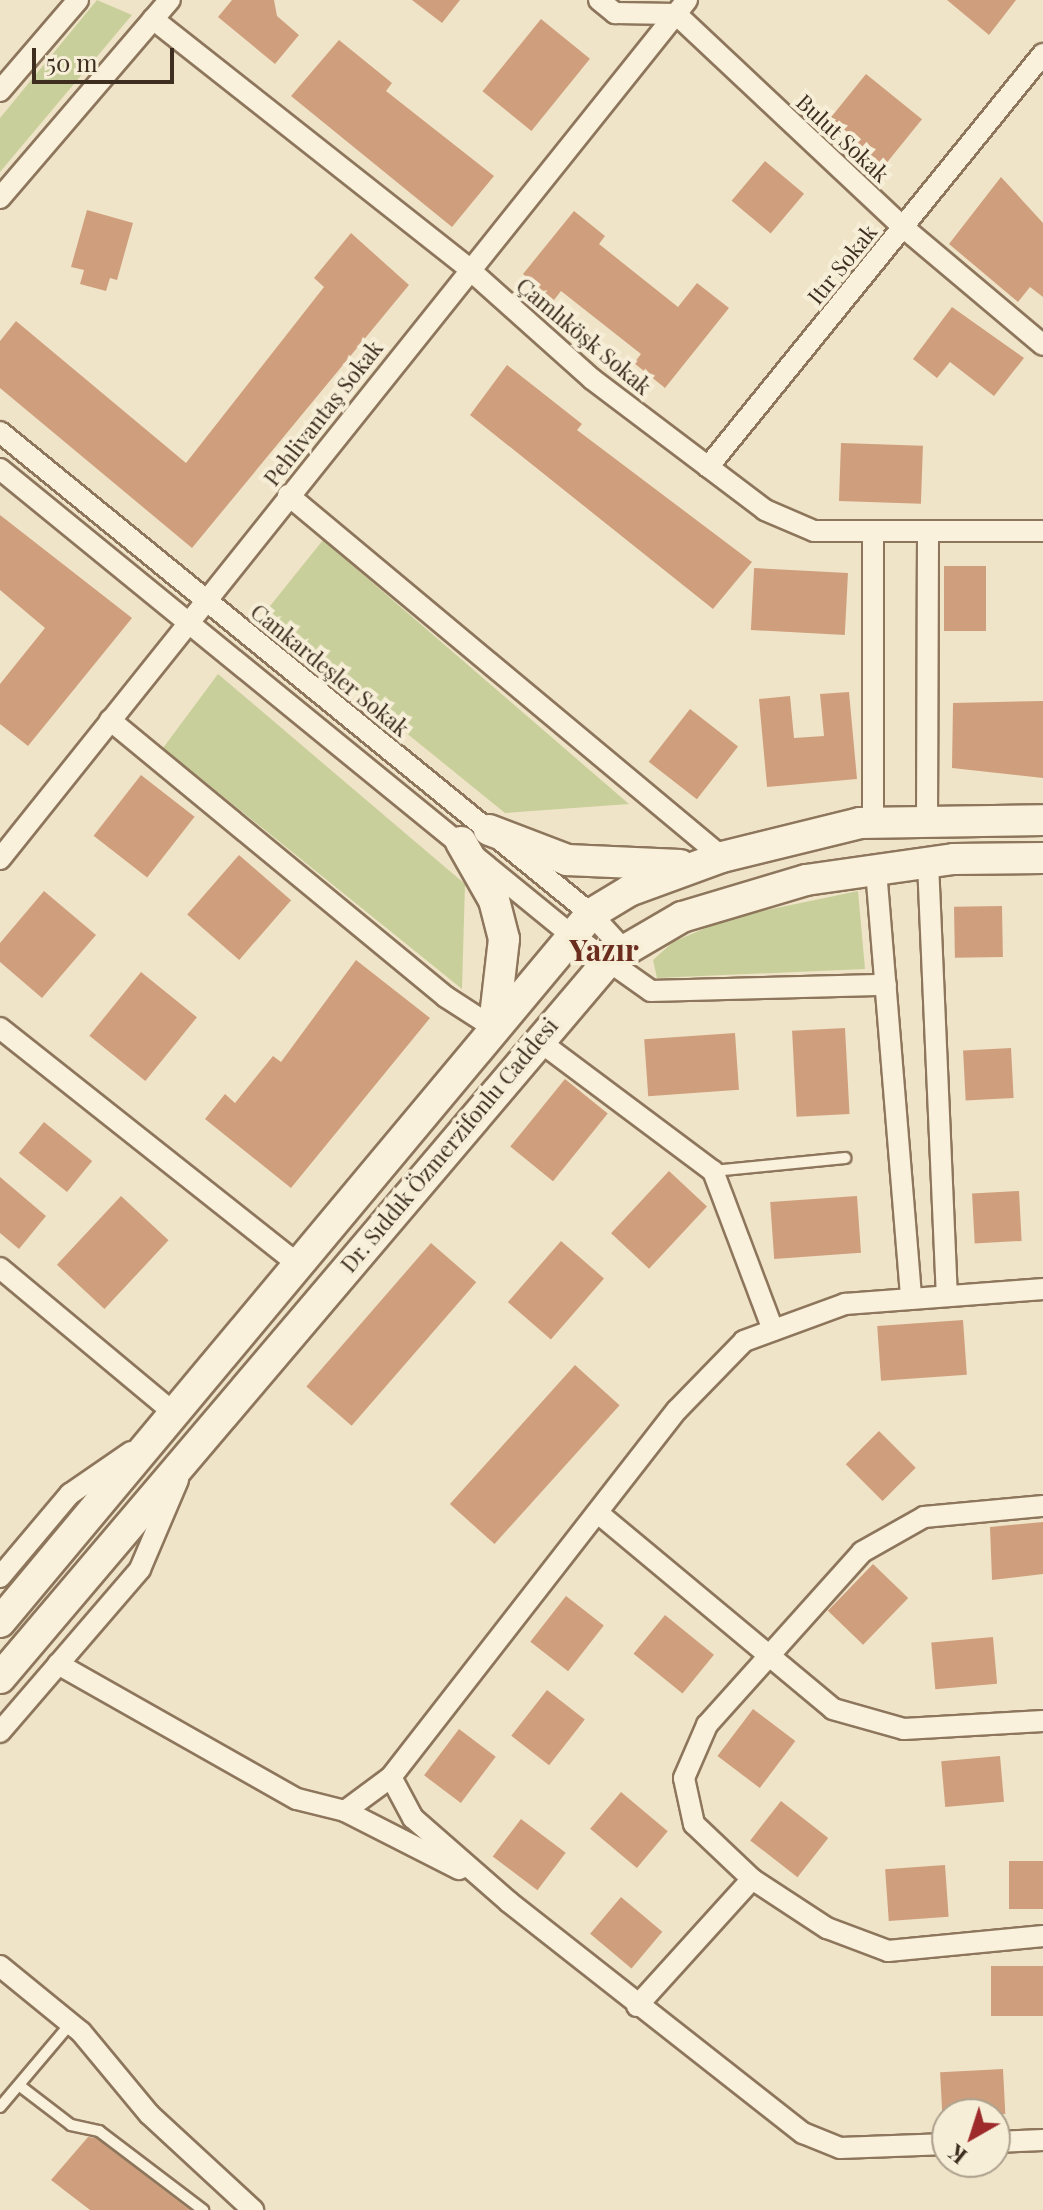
<!DOCTYPE html>
<html>
<head>
<meta charset="utf-8">
<style>
  body { margin:0 }
  #map { position:relative; width:1043px; height:2210px; overflow:hidden; background:#f0e4c8; font-family:"Playfair Display",serif }
  div>[style] { position:absolute }
  .green>* { inset:0; background:#c9cf9b }
  .building>* { inset:0; background:#cf9f7d; transform-origin:0 0 }
  .roads { filter:drop-shadow(2px 0 #8d765c) drop-shadow(-2px 0 #8d765c) drop-shadow(0 2px #8d765c) drop-shadow(0 -2px #8d765c) }
  .service>* { height:10px; margin:-5px; padding:0 5px; transform-origin:5px; border-radius:5px; background:#faf1dc }
  .minor>* { height:20px; margin:-10px; padding:0 10px; transform-origin:10px; border-radius:10px; background:#faf1dc }
  .secondary>* { height:30px; margin:-15px; padding:0 15px; transform-origin:15px; border-radius:15px; background:#faf1dc }
  span { translate:-50% -50%; white-space:nowrap; text-align:center; line-height:1.15; -webkit-text-stroke:8px #f7eed8; paint-order:stroke }
  .street-label { font-size:22px; color:#3d2e20 }
  .district-label { font-size:30px; color:#6b2e1e; font-weight:700 }
  .north { position:absolute; left:931px; top:2098px; width:80px; height:80px; box-sizing:border-box; background:#f7eed8; border:2px solid #ada18e; border-radius:50%; rotate:219deg; font-size:22px; font-weight:700; line-height:32px; text-align:center; color:#3d2e20 }
  .north::after { content:''; display:block; margin:auto; width:28px; height:36px; background:#9e2a2b; clip-path:polygon(50% 0,100% 100%,50% 72%,0 100%) }
  .scale { position:absolute; left:32px; top:48px; width:142px; height:36px; box-sizing:border-box; border:4px solid #3d2e20; border-top:0; padding-left:10px; font-size:24px; line-height:28px; white-space:nowrap; color:#3d2e20; -webkit-text-stroke:6px #f7eed8; paint-order:stroke }
</style>
</head>
<body>
<div id="map">
  <div class="green">
    <div style="clip-path:polygon(97px 0,132px 15px,0 172px,0 118px)"></div>
    <div style="clip-path:polygon(323px 540px,629px 804px,505px 813px,262px 616px)"></div>
    <div style="clip-path:polygon(218px 674px,465px 884px,462px 989px,163px 748px)"></div>
    <div style="clip-path:polygon(858px 891px,865px 969px,657px 978px,653px 960px,673px 942px,729px 918px)"></div>
  </div>
  <div class="building">
    <div style="clip-path:polygon(232px 0,274px 0,277px 16px,299px 35px,275px 64px,218px 17px)"></div>
    <div style="clip-path:polygon(412px 0,460px 0,442px 23px)"></div>
    <div style="clip-path:polygon(947px 0,1016px 0,989px 35px)"></div>
    <div style="left:541px;top:19px;width:63px;height:93px;rotate:39deg"></div>
    <div style="clip-path:polygon(339px 40px,392px 83px,386px 91px,494px 176px,452px 227px,291px 96px)"></div>
    <div style="left:866px;top:74px;width:72px;height:72px;rotate:39deg"></div>
    <div style="left:765px;top:161px;width:51px;height:52px;rotate:40deg"></div>
    <div style="clip-path:polygon(1001px 177px,1043px 223px,1043px 297px,1030px 287px,1018px 302px,949px 244px)"></div>
    <div style="clip-path:polygon(87px 210px,133px 223px,117px 280px,110px 278px,106px 291px,80px 284px,84px 270px,71px 267px)"></div>
    <div style="clip-path:polygon(574px 211px,605px 236px,599px 244px,678px 307px,697px 283px,729px 308px,665px 388px,634px 363px,641px 354px,561px 291px,554px 300px,523px 274px)"></div>
    <div style="clip-path:polygon(351px 233px,409px 285px,192px 548px,0 388px,0 341px,16px 321px,186px 463px,324px 287px,314px 278px)"></div>
    <div style="clip-path:polygon(952px 307px,1024px 358px,994px 396px,950px 362px,937px 378px,913px 359px)"></div>
    <div style="clip-path:polygon(507px 365px,582px 424px,577px 430px,752px 562px,713px 609px,470px 415px)"></div>
    <div style="left:841px;top:443px;width:82px;height:58px;rotate:2deg"></div>
    <div style="clip-path:polygon(0 515px,132px 618px,28px 746px,0 724px,0 684px,45px 628px,0 590px)"></div>
    <div style="left:944px;top:566px;width:42px;height:65px"></div>
    <div style="left:848px;top:573px;width:62px;height:94px;rotate:93deg"></div>
    <div style="clip-path:polygon(849px 692px,857px 779px,767px 787px,759px 699px,790px 696px,794px 738px,824px 736px,820px 694px)"></div>
    <div style="clip-path:polygon(1043px 701px,1043px 778px,952px 768px,953px 703px)"></div>
    <div style="left:690px;top:709px;width:61px;height:67px;rotate:38deg"></div>
    <div style="left:141px;top:775px;width:68px;height:77px;rotate:38deg"></div>
    <div style="left:239px;top:855px;width:69px;height:79px;rotate:41deg"></div>
    <div style="clip-path:polygon(44px 891px,96px 935px,42px 998px,0 962px,0 943px)"></div>
    <div style="left:1002px;top:906px;width:51px;height:48px;rotate:89deg"></div>
    <div style="clip-path:polygon(356px 960px,430px 1018px,291px 1188px,205px 1119px,225px 1094px,235px 1103px,273px 1056px,281px 1062px)"></div>
    <div style="left:141px;top:972px;width:72px;height:82px;rotate:39deg"></div>
    <div style="left:845px;top:1028px;width:86px;height:53px;rotate:87deg"></div>
    <div style="left:735px;top:1033px;width:57px;height:91px;rotate:86deg"></div>
    <div style="left:1011px;top:1048px;width:50px;height:48px;rotate:87deg"></div>
    <div style="left:565px;top:1079px;width:55px;height:87px;rotate:39deg"></div>
    <div style="left:44px;top:1122px;width:62px;height:40px;rotate:39deg"></div>
    <div style="left:669px;top:1171px;width:52px;height:85px;rotate:43deg"></div>
    <div style="clip-path:polygon(0 1177px,46px 1216px,19px 1249px,0 1233px)"></div>
    <div style="left:1019px;top:1191px;width:50px;height:47px;rotate:87deg"></div>
    <div style="left:121px;top:1196px;width:65px;height:94px;rotate:43deg"></div>
    <div style="left:857px;top:1196px;width:57px;height:87px;rotate:86deg"></div>
    <div style="left:561px;top:1241px;width:57px;height:81px;rotate:41deg"></div>
    <div style="left:431px;top:1243px;width:60px;height:190px;rotate:41deg"></div>
    <div style="left:963px;top:1320px;width:55px;height:86px;rotate:86deg"></div>
    <div style="left:575px;top:1365px;width:60px;height:187px;rotate:42deg"></div>
    <div style="left:879px;top:1431px;width:52px;height:47px;rotate:45deg"></div>
    <div style="clip-path:polygon(1043px 1522px,1043px 1574px,992px 1580px,990px 1527px)"></div>
    <div style="left:873px;top:1564px;width:49px;height:65px;rotate:44deg"></div>
    <div style="left:566px;top:1596px;width:48px;height:58px;rotate:38deg"></div>
    <div style="left:665px;top:1615px;width:63px;height:50px;rotate:39deg"></div>
    <div style="left:993px;top:1637px;width:47px;height:62px;rotate:85deg"></div>
    <div style="left:547px;top:1690px;width:48px;height:58px;rotate:38deg"></div>
    <div style="left:753px;top:1709px;width:53px;height:59px;rotate:37deg"></div>
    <div style="left:459px;top:1729px;width:46px;height:58px;rotate:37deg"></div>
    <div style="left:1000px;top:1756px;width:46px;height:59px;rotate:85deg"></div>
    <div style="left:621px;top:1792px;width:61px;height:48px;rotate:40deg"></div>
    <div style="left:781px;top:1801px;width:60px;height:50px;rotate:38deg"></div>
    <div style="left:521px;top:1819px;width:56px;height:47px;rotate:37deg"></div>
    <div style="left:1043px;top:1861px;width:48px;height:34px;rotate:90deg"></div>
    <div style="left:945px;top:1865px;width:52px;height:60px;rotate:86deg"></div>
    <div style="left:621px;top:1897px;width:54px;height:48px;rotate:40deg"></div>
    <div style="left:1043px;top:1966px;width:50px;height:52px;rotate:90deg"></div>
    <div style="left:1003px;top:2069px;width:45px;height:63px;rotate:87deg"></div>
    <div style="clip-path:polygon(88px 2137px,96px 2138px,190px 2210px,90px 2210px,51px 2180px)"></div>
  </div>
  <div class="roads">
    <div class="service">
      <div style="left:713px;top:1171px;width:133px;rotate:-5.6deg"></div>
      <div style="left:20px;top:2086px;width:64px;rotate:37.4deg"></div>
      <div style="left:71px;top:2125px;width:29px;rotate:12deg"></div>
      <div style="left:99px;top:2131px;width:131px;rotate:37.2deg"></div>
      <div style="left:0;top:2107px;width:110px;rotate:-49.8deg"></div>
    </div>
    <div class="minor">
      <div style="left:599px;top:0;width:21px;rotate:39deg"></div>
      <div style="left:615px;top:13px;width:61px;rotate:0.9deg"></div>
      <div style="left:676px;top:14px;width:311px;rotate:43.2deg"></div>
      <div style="left:903px;top:227px;width:183px;rotate:40.1deg"></div>
      <div style="left:153px;top:19px;width:403px;rotate:38.3deg"></div>
      <div style="left:469px;top:269px;width:165px;rotate:41.8deg"></div>
      <div style="left:592px;top:379px;width:217px;rotate:37.1deg"></div>
      <div style="left:765px;top:510px;width:53px;rotate:23.2deg"></div>
      <div style="left:814px;top:531px;width:229px"></div>
      <div style="left:0;top:91px;width:120px;rotate:-49.4deg"></div>
      <div style="left:0;top:198px;width:261px;rotate:-49.4deg"></div>
      <div style="left:0;top:432px;width:763px;rotate:39.2deg"></div>
      <div style="left:591px;top:914px;width:50px;rotate:47.4deg"></div>
      <div style="left:708px;top:467px;width:532px;rotate:-50.95deg"></div>
      <div style="left:0;top:469px;width:734px;rotate:39.2deg"></div>
      <div style="left:569px;top:933px;width:100px;rotate:35.3deg"></div>
      <div style="left:651px;top:991px;width:235px;rotate:-1.5deg"></div>
      <div style="left:288px;top:495px;width:565px;rotate:39.83deg"></div>
      <div style="left:110px;top:720px;width:435px;rotate:39.5deg"></div>
      <div style="left:446px;top:997px;width:57px;rotate:32.9deg"></div>
      <div style="left:927px;top:822px;width:291px;rotate:-89.8deg"></div>
      <div style="left:873px;top:823px;width:292px;rotate:-90deg"></div>
      <div style="left:0;top:859px;width:1100px;rotate:-51.35deg"></div>
      <div style="left:928px;top:863px;width:433px;rotate:87.5deg"></div>
      <div style="left:876px;top:870px;width:430px;rotate:85.3deg"></div>
      <div style="left:0;top:1028px;width:383px;rotate:38.4deg"></div>
      <div style="left:539px;top:1041px;width:217px;rotate:36.8deg"></div>
      <div style="left:713px;top:1171px;width:170px;rotate:69.3deg"></div>
      <div style="left:0;top:1268px;width:228px;rotate:39.8deg"></div>
      <div style="left:598px;top:1513px;width:306px;rotate:39.8deg"></div>
      <div style="left:833px;top:1709px;width:74px;rotate:15.7deg"></div>
      <div style="left:904px;top:1729px;width:139px;rotate:-3.3deg"></div>
      <div style="left:0;top:1577px;width:109px;rotate:-49.9deg"></div>
      <div style="left:70px;top:1494px;width:74px;rotate:-34.5deg"></div>
      <div style="left:58px;top:1664px;width:274px;rotate:29.5deg"></div>
      <div style="left:297px;top:1799px;width:49px;rotate:14deg"></div>
      <div style="left:345px;top:1811px;width:57px;rotate:-36.5deg"></div>
      <div style="left:391px;top:1777px;width:465px;rotate:-52.1deg"></div>
      <div style="left:677px;top:1410px;width:96px;rotate:-45.8deg"></div>
      <div style="left:744px;top:1341px;width:108px;rotate:-20.1deg"></div>
      <div style="left:845px;top:1304px;width:199px;rotate:-4.3deg"></div>
      <div style="left:0;top:1732px;width:215px;rotate:-49.3deg"></div>
      <div style="left:140px;top:1569px;width:97px;rotate:-66.9deg"></div>
      <div style="left:391px;top:1777px;width:47px;rotate:61.8deg"></div>
      <div style="left:413px;top:1818px;width:128px;rotate:41.2deg"></div>
      <div style="left:509px;top:1902px;width:374px;rotate:38.2deg"></div>
      <div style="left:803px;top:2133px;width:40px;rotate:22deg"></div>
      <div style="left:840px;top:2148px;width:107px;rotate:-2.1deg"></div>
      <div style="left:345px;top:1811px;width:128px;rotate:27deg"></div>
      <div style="left:752px;top:1879px;width:80px;rotate:-136.5deg"></div>
      <div style="left:694px;top:1824px;width:47px;rotate:-102.3deg"></div>
      <div style="left:684px;top:1778px;width:58px;rotate:-66.5deg"></div>
      <div style="left:707px;top:1725px;width:232px;rotate:-48.1deg"></div>
      <div style="left:862px;top:1552px;width:71px;rotate:-29.4deg"></div>
      <div style="left:924px;top:1517px;width:120px;rotate:-5.3deg"></div>
      <div style="left:0;top:1966px;width:104px;rotate:39.2deg"></div>
      <div style="left:81px;top:2032px;width:107px;rotate:50.3deg"></div>
      <div style="left:149px;top:2114px;width:142px;rotate:42.7deg"></div>
      <div style="left:637px;top:2006px;width:171px;rotate:-47.8deg"></div>
      <div style="left:752px;top:1879px;width:90px;rotate:33.2deg"></div>
      <div style="left:827px;top:1928px;width:65px;rotate:20.7deg"></div>
      <div style="left:888px;top:1951px;width:156px;rotate:-5.5deg"></div>
      <div style="left:995px;top:2142px;width:48px;rotate:-2.4deg"></div>
    </div>
    <div class="secondary">
      <div style="left:489px;top:830px;width:84px;rotate:21deg"></div>
      <div style="left:567px;top:860px;width:113px;rotate:2.5deg"></div>
      <div style="left:461px;top:842px;width:67px;rotate:60.4deg"></div>
      <div style="left:494px;top:900px;width:40px;rotate:75.6deg"></div>
      <div style="left:504px;top:939px;width:87px;rotate:96.6deg"></div>
      <div style="left:0;top:1622px;width:922px;rotate:-50.15deg"></div>
      <div style="left:591px;top:914px;width:44px;rotate:-31.2deg"></div>
      <div style="left:629px;top:891px;width:99px;rotate:-20.1deg"></div>
      <div style="left:722px;top:857px;width:142px;rotate:-13.8deg"></div>
      <div style="left:860px;top:823px;width:183px;rotate:-0.9deg"></div>
      <div style="left:0;top:1678px;width:943px;rotate:-49.69deg"></div>
      <div style="left:610px;top:959px;width:83px;rotate:-30.3deg"></div>
      <div style="left:682px;top:917px;width:129px;rotate:-16.6deg"></div>
      <div style="left:806px;top:880px;width:149px;rotate:-8.1deg"></div>
      <div style="left:954px;top:859px;width:89px;rotate:-0.6deg"></div>
    </div>
  </div>
  <div class="street-label">
    <span style="left:843px;top:138px;rotate:43deg">Bulut Sokak</span>
    <span style="left:842px;top:264px;rotate:-51deg">Itır Sokak</span>
    <span style="left:584px;top:336px;rotate:40deg">Çamlıköşk Sokak</span>
    <span style="left:323px;top:413px;rotate:-52deg">Pehlivantaş Sokak</span>
    <span style="left:330px;top:670px;rotate:39deg">Cankardeşler Sokak</span>
    <span style="left:449px;top:1145px;rotate:-50deg">Dr. Sıddık Özmerzifonlu Caddesi</span>
  </div>
  <div class="district-label">
    <span style="left:604px;top:949px">Yazır</span>
  </div>
  <div class="north">K</div>
  <div class="scale">50 m</div>
</div>
</body>
</html>
